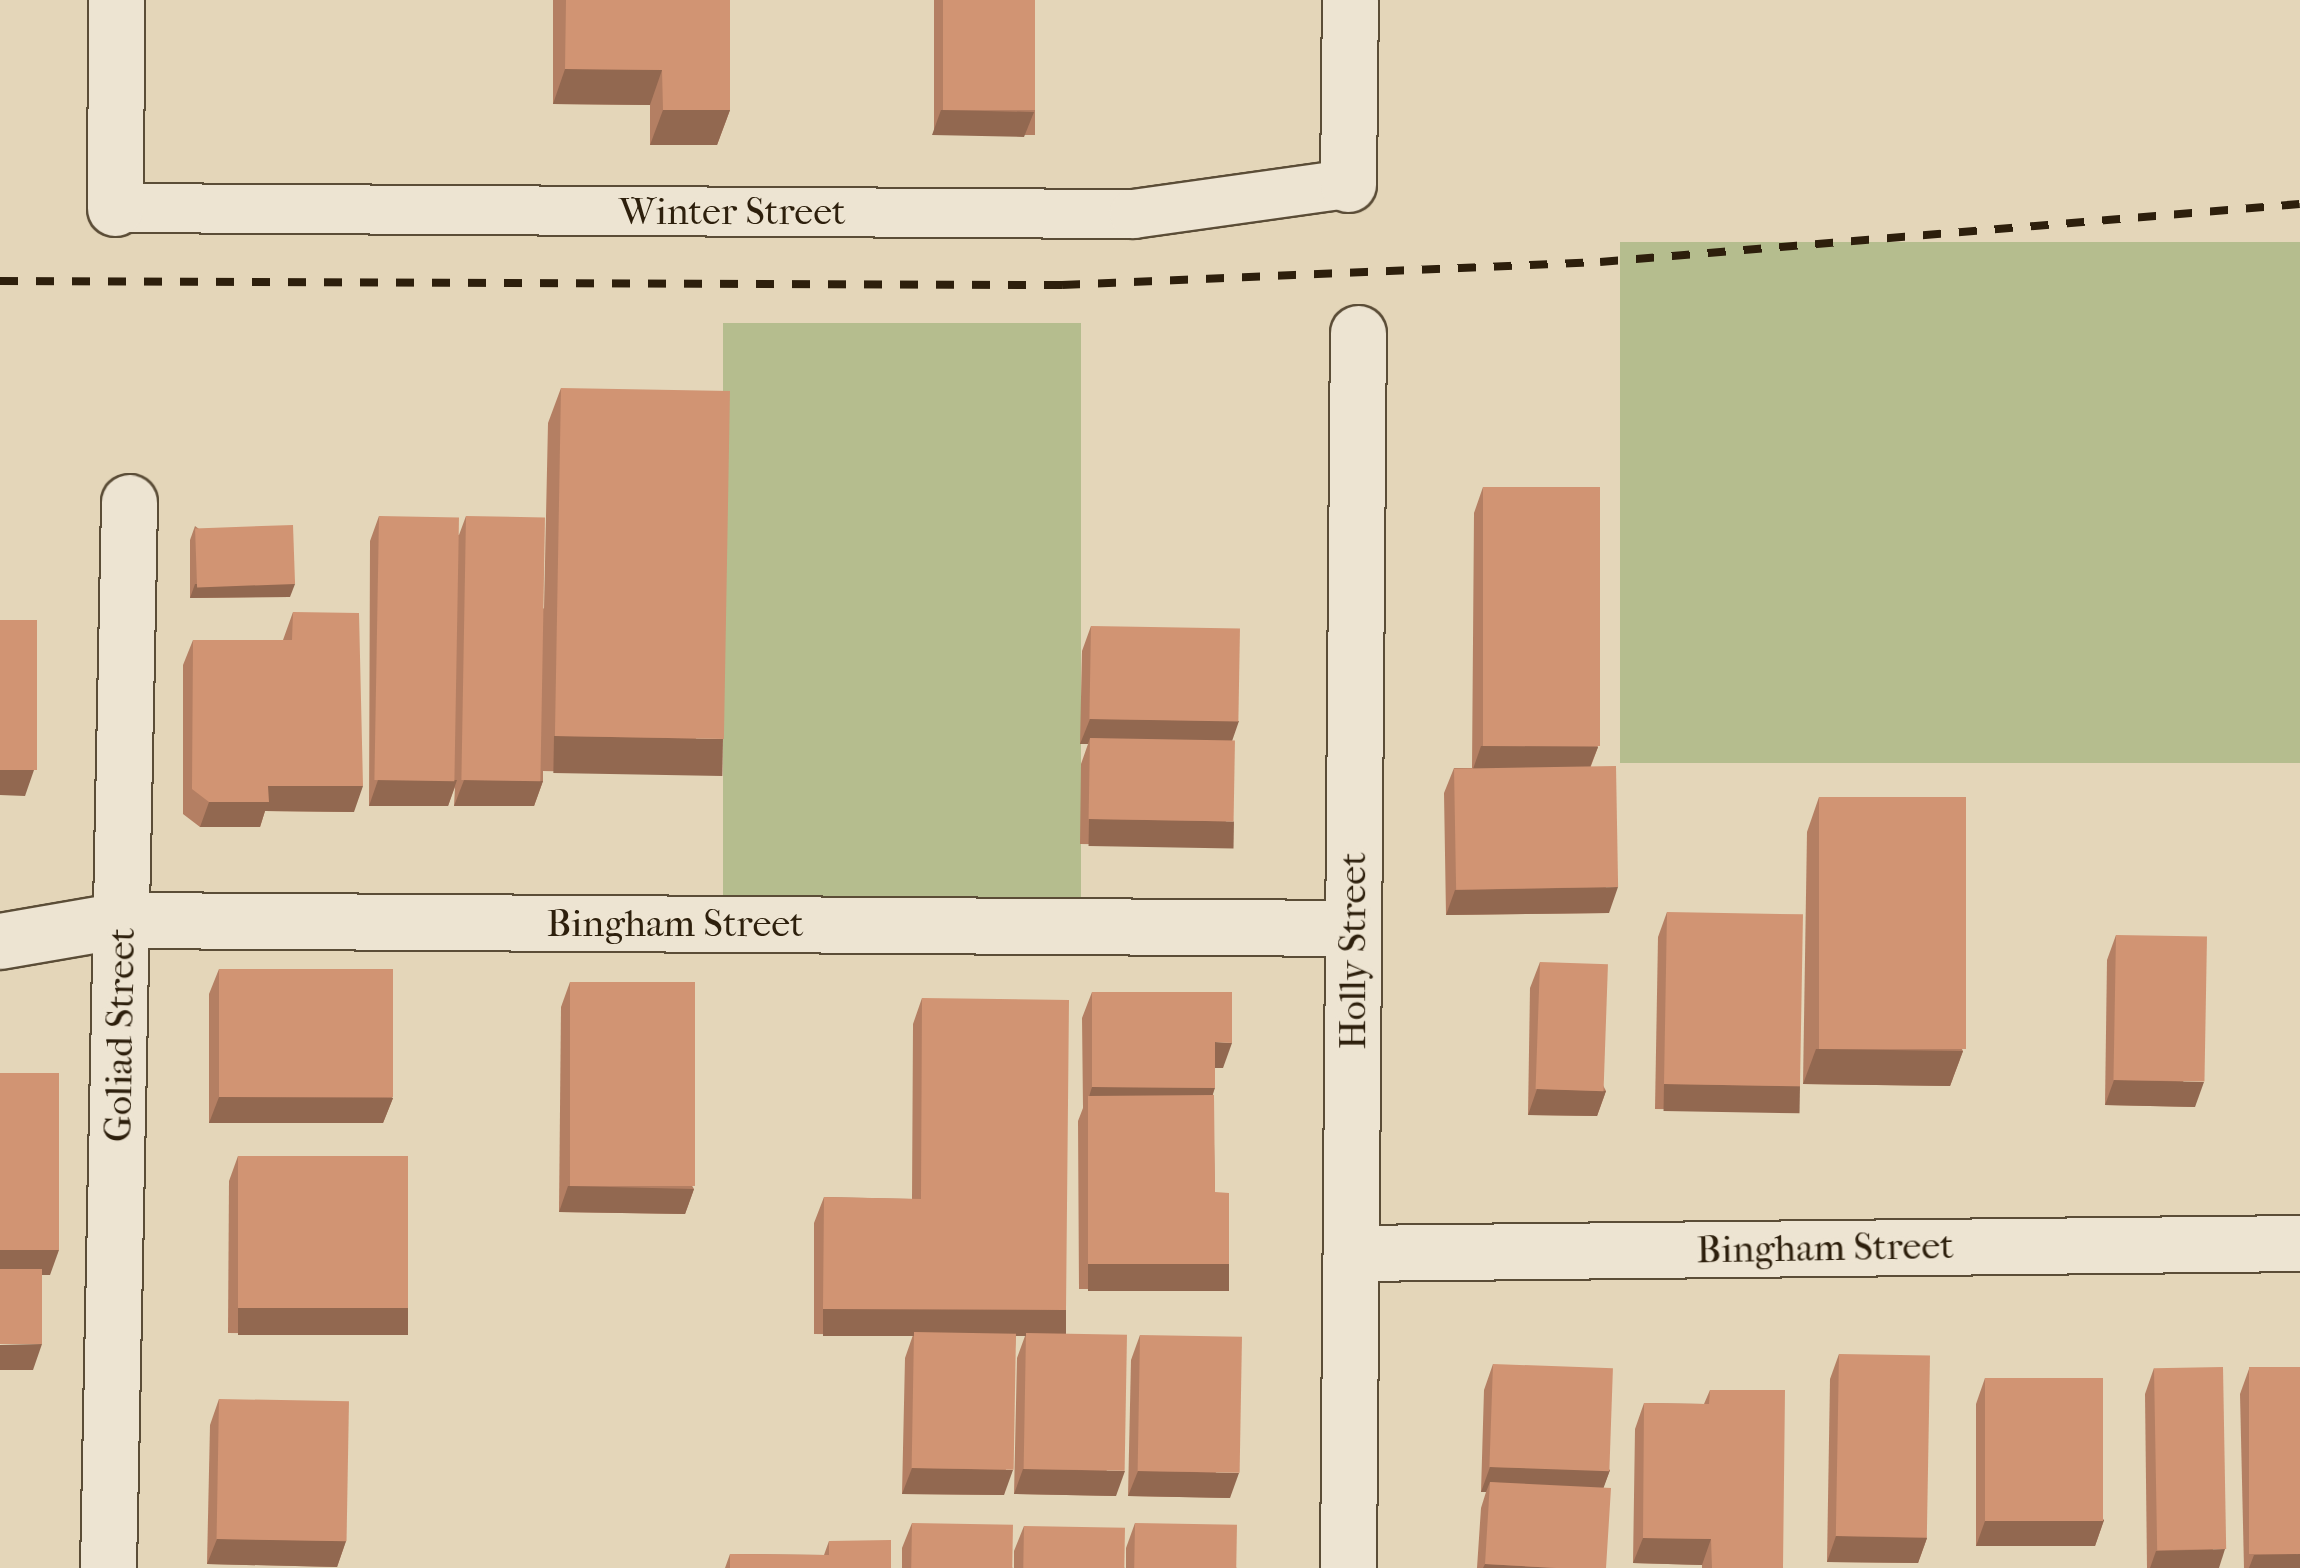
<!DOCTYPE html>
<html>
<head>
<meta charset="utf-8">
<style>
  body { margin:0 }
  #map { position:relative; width:2300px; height:1568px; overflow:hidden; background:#e4d6b9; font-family:"IM FELL French Canon",serif }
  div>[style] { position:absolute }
  .green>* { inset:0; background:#b5bd8e; transform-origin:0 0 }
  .roads { filter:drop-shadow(2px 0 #5b4d37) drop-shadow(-2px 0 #5b4d37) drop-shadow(0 2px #5b4d37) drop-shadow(0 -2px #5b4d37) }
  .lane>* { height:48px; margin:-24px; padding:0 24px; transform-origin:24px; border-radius:24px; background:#ede4d2 }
  .street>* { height:55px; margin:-27.5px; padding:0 27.5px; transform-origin:27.5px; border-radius:27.5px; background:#ede4d2 }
  .rail>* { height:8px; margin-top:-4px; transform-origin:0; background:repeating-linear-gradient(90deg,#2d1f0c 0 18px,transparent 0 36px) }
  .wall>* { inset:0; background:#b47f63; transform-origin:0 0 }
  .shaded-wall>* { inset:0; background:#926850; transform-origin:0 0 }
  .building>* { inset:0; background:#d19473; transform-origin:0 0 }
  span { translate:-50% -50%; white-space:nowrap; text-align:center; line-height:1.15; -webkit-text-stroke:8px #ede4d2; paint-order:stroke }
  .street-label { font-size:38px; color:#2d1f0c }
</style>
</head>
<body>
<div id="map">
  <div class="green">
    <div style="left:2300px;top:242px;width:521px;height:680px;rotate:90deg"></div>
    <div style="left:723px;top:323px;width:358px;height:577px"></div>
  </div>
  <div class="roads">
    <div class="lane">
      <div style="left:115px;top:208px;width:1019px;rotate:0.34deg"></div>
      <div style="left:1134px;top:214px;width:216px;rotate:-8deg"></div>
    </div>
    <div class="street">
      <div style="left:1348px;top:184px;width:184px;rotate:-89.4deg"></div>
      <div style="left:115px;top:208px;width:208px;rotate:-89.7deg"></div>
      <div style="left:0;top:941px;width:124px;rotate:-9.8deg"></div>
      <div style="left:122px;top:920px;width:1231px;rotate:0.37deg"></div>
      <div style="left:1351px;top:1253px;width:949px;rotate:-0.6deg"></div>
      <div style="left:108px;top:1568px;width:1066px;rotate:-88.87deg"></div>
      <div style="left:1348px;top:1568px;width:1235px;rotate:-89.54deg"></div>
    </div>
  </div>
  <div class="rail">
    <div style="left:0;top:281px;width:1062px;rotate:0.22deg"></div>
    <div style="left:1062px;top:285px;width:538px;rotate:-2.45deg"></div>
    <div style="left:1600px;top:262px;width:702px;rotate:-4.74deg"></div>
  </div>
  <div class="wall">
    <div style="clip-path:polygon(553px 0,730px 0,730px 110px,717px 145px,650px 145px,650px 105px,553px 104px)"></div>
    <div style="left:934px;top:0;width:101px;height:135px"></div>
    <div style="clip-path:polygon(561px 388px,710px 775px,543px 771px,543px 781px,534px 806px,454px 806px,455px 787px,448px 806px,369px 806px,370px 541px,379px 516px,459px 535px,466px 516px,544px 609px,548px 423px)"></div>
    <div style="clip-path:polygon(1483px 487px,1598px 747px,1591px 766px,1609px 913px,1446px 915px,1444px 793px,1454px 768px,1472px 768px,1474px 513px)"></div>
    <div style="clip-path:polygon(195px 526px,290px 597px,190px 598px,190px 540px)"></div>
    <div style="clip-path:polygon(293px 612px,354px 812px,265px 811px,260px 827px,200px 827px,183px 814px,183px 665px,193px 640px,283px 640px)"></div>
    <div style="clip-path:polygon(1091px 626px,1232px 741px,1224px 846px,1080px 844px,1081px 764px,1088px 744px,1080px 744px,1082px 651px)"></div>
    <div style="clip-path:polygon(1819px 797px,1963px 1051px,1950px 1086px,1803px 1084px,1807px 832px)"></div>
    <div style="clip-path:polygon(1667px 912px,1800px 1086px,1790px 1111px,1655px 1109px,1658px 937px)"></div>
    <div style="clip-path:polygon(2116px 935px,2195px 1107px,2105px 1105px,2107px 960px)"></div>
    <div style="clip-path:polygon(1540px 962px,1606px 1091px,1597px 1116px,1528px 1115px,1530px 988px)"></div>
    <div style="clip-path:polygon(219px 969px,393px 1098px,383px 1123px,209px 1123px,209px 994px)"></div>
    <div style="clip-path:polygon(570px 982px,694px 1189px,685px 1214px,559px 1212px,561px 1007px)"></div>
    <div style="clip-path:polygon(1092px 992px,1223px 1068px,1215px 1068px,1213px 1095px,1215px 1192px,1220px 1289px,1079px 1289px,1078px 1121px,1083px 1108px,1082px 1018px)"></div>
    <div style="clip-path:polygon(922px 998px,1057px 1334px,1116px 1496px,1014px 1494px,1017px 1358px,1025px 1336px,1016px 1335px,1004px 1495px,902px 1494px,905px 1358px,913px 1335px,814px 1334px,814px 1223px,824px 1197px,912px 1199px,913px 1024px)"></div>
    <div style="clip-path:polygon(238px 1156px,408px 1309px,399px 1335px,228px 1333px,229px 1181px)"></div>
    <div style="clip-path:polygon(1140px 1335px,1230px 1498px,1128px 1496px,1131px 1360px)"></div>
    <div style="clip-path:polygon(1839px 1354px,1927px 1538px,1918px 1563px,1827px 1562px,1830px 1379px)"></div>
    <div style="clip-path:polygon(1493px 1364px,1610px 1470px,1603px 1488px,1606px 1568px,1477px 1568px,1481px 1508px,1486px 1492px,1481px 1492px,1484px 1390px)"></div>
    <div style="clip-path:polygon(2154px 1368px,2219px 1568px,2147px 1568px,2145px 1394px)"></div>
    <div style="clip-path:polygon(2249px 1369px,2300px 1568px,2244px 1568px,2240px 1394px)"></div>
    <div style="clip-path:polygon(1985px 1378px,2104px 1520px,2095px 1546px,1976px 1546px,1976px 1404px)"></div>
    <div style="clip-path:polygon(1710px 1390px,1783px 1568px,1702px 1568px,1702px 1565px,1633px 1563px,1635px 1429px,1644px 1403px,1704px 1404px)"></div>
    <div style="clip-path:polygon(219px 1399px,346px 1541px,337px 1567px,207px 1564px,210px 1425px)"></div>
    <div style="clip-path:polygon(912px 1523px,1013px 1568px,902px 1568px,902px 1548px)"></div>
    <div style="clip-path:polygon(1135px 1523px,1237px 1568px,1126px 1568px,1126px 1548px)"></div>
    <div style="clip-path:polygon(1024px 1526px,1125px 1568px,1014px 1568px,1014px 1551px)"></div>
    <div style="clip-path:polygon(829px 1541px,891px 1568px,725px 1568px,730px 1554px,824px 1555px)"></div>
  </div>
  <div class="shaded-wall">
    <div style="clip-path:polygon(565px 69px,662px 70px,650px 105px,553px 104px)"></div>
    <div style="clip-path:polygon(663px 110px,730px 110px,717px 145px,650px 145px)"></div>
    <div style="clip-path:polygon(941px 110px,1034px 112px,1024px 137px,932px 135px)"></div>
    <div style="clip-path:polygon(195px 584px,295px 584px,290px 597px,190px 598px)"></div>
    <div style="clip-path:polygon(1090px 719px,1239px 721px,1230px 747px,1090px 738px,1088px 744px,1080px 744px)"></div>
    <div style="left:554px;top:736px;width:169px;height:37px;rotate:1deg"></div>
    <div style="clip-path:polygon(1481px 746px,1598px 747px,1588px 772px,1472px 772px)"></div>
    <div style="clip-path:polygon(0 770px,34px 770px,25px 796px,0 795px)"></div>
    <div style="clip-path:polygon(378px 780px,457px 780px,448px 806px,369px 806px)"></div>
    <div style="clip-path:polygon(464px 780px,543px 781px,534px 806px,454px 806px)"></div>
    <div style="clip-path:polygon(268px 786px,363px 786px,354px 812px,265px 811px,260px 827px,200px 827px,209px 802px)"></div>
    <div style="left:1089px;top:819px;width:145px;height:27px;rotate:1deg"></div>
    <div style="clip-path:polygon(1618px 887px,1609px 913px,1446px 915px,1455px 890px)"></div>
    <div style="clip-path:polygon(1215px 1042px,1232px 1043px,1223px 1068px,1206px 1068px)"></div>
    <div style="clip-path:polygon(1816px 1049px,1963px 1051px,1950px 1086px,1803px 1084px)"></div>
    <div style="clip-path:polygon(2114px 1080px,2204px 1082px,2195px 1107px,2105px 1105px)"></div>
    <div style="left:1664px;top:1084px;width:136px;height:27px;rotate:1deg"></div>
    <div style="clip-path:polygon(1092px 1087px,1215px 1088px,1206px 1113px,1088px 1100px)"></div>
    <div style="clip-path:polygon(1537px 1089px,1606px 1091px,1597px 1116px,1528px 1115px)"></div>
    <div style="clip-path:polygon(219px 1097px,393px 1098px,383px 1123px,209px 1123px)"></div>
    <div style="clip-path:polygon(568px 1186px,694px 1189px,685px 1214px,559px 1212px)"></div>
    <div style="clip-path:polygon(0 1250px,59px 1250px,50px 1275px,0 1275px)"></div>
    <div style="left:1088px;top:1264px;width:141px;height:27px"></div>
    <div style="left:238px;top:1308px;width:170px;height:27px"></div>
    <div style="left:823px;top:1309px;width:243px;height:27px"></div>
    <div style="clip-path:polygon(42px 1344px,33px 1370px,0 1370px,0 1345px)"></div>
    <div style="clip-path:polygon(1490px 1467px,1610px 1470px,1601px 1495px,1490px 1482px,1486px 1492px,1481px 1492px)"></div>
    <div style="clip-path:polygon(912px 1468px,1013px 1470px,1004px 1495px,902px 1494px)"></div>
    <div style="clip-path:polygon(1023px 1469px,1125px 1471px,1116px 1496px,1014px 1494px)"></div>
    <div style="clip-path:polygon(1138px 1471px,1239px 1473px,1230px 1498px,1128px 1496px)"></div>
    <div style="clip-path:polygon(2104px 1520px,2095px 1546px,1976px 1546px,1985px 1521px)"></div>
    <div style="clip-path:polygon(1836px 1536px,1927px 1538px,1918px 1563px,1827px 1562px)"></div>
    <div style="clip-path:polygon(1643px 1538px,1711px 1539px,1702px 1565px,1633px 1563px)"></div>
    <div style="clip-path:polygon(217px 1539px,346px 1541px,337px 1567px,207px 1564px)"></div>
    <div style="clip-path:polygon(2225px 1549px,2219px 1568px,2150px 1568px,2156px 1551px)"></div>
    <div style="clip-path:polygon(2300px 1554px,2300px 1568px,2249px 1568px,2254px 1555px)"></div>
    <div style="clip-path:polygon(1485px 1564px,1556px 1568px,1483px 1568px)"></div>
  </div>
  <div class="building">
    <div style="clip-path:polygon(566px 0,730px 0,730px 110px,663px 110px,662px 70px,565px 69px)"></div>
    <div style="left:943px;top:0;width:92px;height:110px"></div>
    <div style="left:561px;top:388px;width:169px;height:348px;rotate:1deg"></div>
    <div style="left:1483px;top:487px;width:117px;height:259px"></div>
    <div style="left:379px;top:516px;width:80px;height:264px;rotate:1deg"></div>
    <div style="left:466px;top:516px;width:79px;height:264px;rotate:1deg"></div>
    <div style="left:293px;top:525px;width:59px;height:98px;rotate:88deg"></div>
    <div style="clip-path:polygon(293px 612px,359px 613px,363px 786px,268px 786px,269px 802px,209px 802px,192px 789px,193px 640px,292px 640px)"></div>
    <div style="left:0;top:620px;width:37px;height:150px"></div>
    <div style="left:1091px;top:626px;width:149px;height:93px;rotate:1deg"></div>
    <div style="left:1090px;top:738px;width:145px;height:81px;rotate:1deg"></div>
    <div style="left:1616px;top:766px;width:121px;height:162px;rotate:89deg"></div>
    <div style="left:1819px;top:797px;width:147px;height:252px"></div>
    <div style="left:1667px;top:912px;width:136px;height:172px;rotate:1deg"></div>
    <div style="left:2116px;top:935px;width:91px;height:145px;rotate:1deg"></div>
    <div style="left:1540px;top:962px;width:68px;height:127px;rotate:2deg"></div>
    <div style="left:219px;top:969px;width:174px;height:128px"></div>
    <div style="left:570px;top:982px;width:125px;height:204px"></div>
    <div style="clip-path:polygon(1092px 992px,1232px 992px,1232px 1043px,1215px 1042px,1215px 1088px,1092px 1087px)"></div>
    <div style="clip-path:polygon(922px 998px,1069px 1000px,1066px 1310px,823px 1309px,824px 1197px,921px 1199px)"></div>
    <div style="left:0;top:1073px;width:59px;height:177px"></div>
    <div style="clip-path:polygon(1214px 1095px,1215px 1192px,1229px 1193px,1229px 1264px,1088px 1264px,1088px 1096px)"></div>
    <div style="left:238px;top:1156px;width:170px;height:152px"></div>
    <div style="left:42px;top:1269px;width:75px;height:42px;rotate:90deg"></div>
    <div style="left:914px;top:1332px;width:102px;height:136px;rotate:1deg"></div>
    <div style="left:1026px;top:1333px;width:101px;height:136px;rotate:1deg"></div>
    <div style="left:1140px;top:1335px;width:102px;height:136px;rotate:1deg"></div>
    <div style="left:1839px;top:1354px;width:91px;height:182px;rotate:1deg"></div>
    <div style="left:1493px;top:1364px;width:120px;height:103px;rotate:2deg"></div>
    <div style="left:2223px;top:1367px;width:182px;height:69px;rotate:89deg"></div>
    <div style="left:2300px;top:1367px;width:187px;height:51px;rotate:90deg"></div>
    <div style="left:1985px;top:1378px;width:118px;height:143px"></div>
    <div style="clip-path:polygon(1710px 1390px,1785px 1390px,1783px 1568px,1712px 1568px,1711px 1539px,1643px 1538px,1644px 1403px,1709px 1404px)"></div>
    <div style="left:219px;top:1399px;width:130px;height:140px;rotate:1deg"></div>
    <div style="clip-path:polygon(1490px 1482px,1611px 1488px,1606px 1568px,1556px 1568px,1485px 1564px)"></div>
    <div style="left:912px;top:1523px;width:101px;height:45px;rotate:1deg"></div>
    <div style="left:1135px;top:1523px;width:102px;height:45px;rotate:1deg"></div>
    <div style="left:1024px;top:1526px;width:101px;height:42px;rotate:1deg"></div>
    <div style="clip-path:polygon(891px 1540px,891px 1568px,730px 1568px,730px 1554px,829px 1555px,829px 1541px)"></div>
  </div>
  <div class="street-label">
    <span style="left:732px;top:212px">Winter Street</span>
    <span style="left:675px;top:924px">Bingham Street</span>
    <span style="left:1353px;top:951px;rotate:-90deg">Holly Street</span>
    <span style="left:120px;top:1035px;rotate:-89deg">Goliad Street</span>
    <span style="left:1825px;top:1248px;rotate:-1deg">Bingham Street</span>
  </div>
</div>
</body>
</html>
